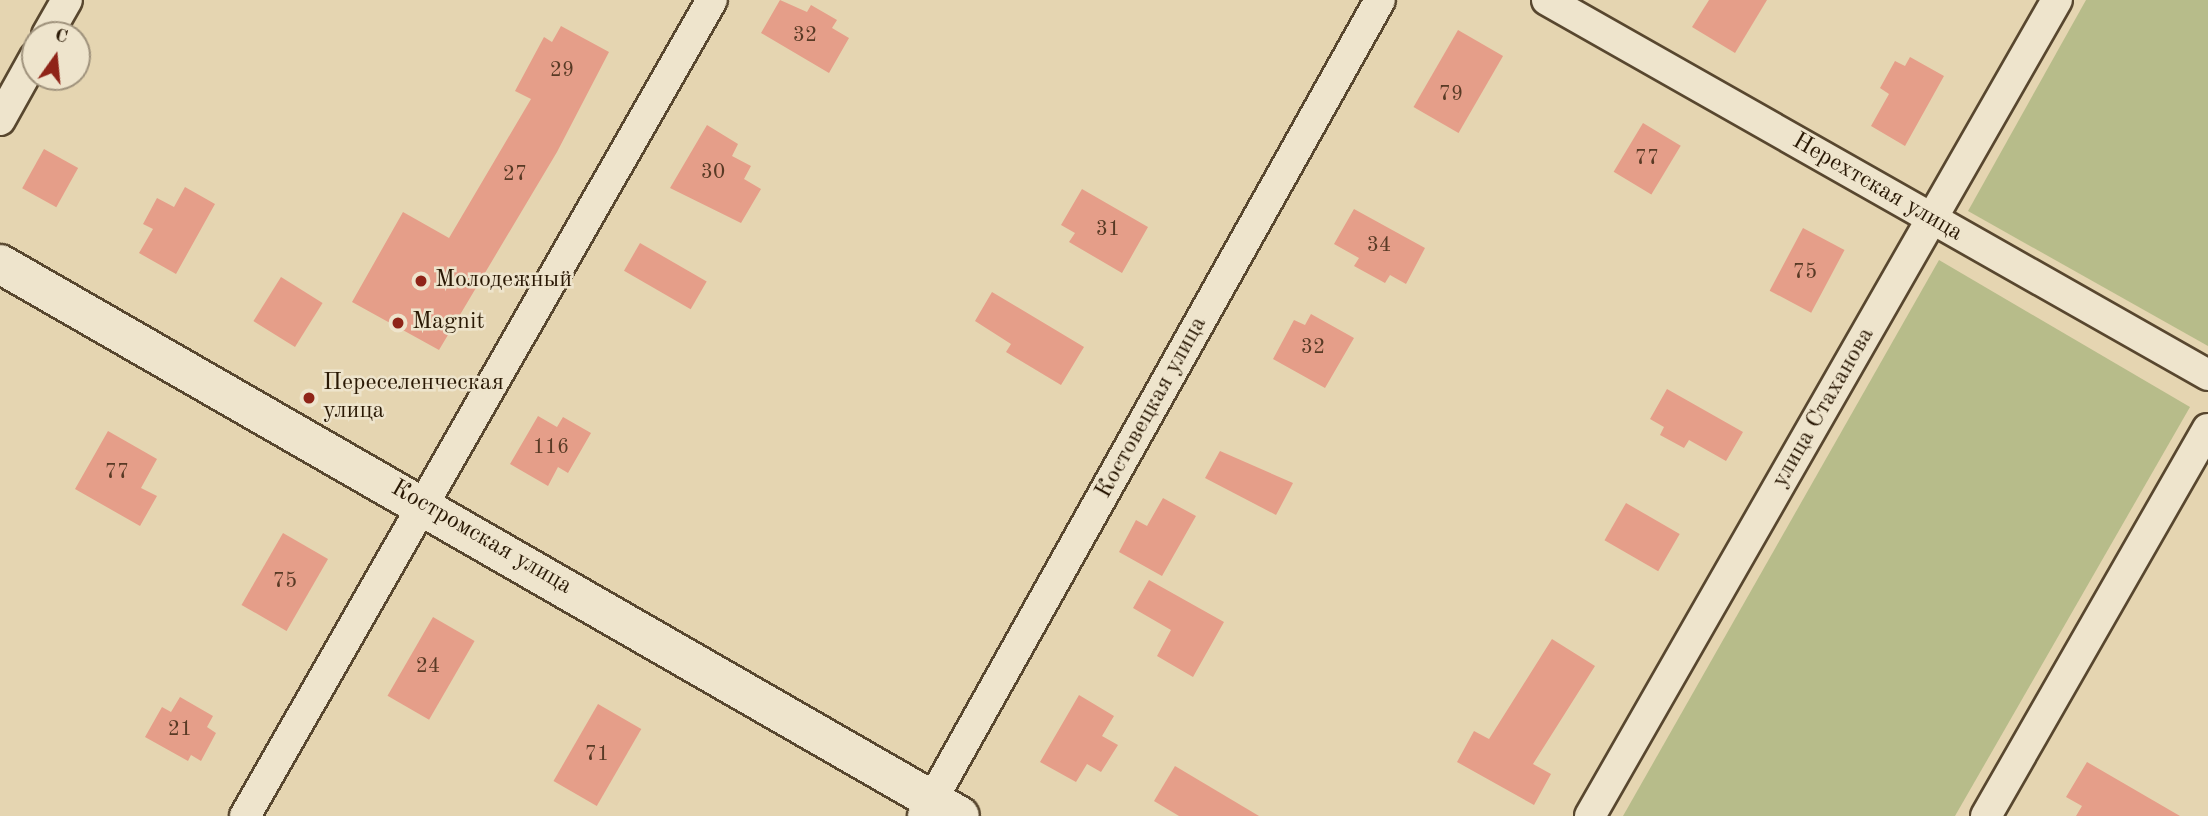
<!DOCTYPE html>
<html>
<head>
<meta charset="utf-8">
<style>
  body { margin:0 }
  #map { position:relative; width:2208px; height:816px; overflow:hidden; background:#e5d5b1; font-family:"Old Standard TT",serif }
  div>[style] { position:absolute }
  .green>* { inset:0; background:#b7bc8a }
  .building>* { inset:0; background:#e59e89; transform-origin:0 0 }
  .roads { filter:drop-shadow(2px 0 #58472f) drop-shadow(-2px 0 #58472f) drop-shadow(0 2px #58472f) drop-shadow(0 -2px #58472f) }
  .street>* { height:30px; margin:-15px; padding:0 15px; transform-origin:15px; border-radius:15px; background:#eee4cc }
  .secondary>* { height:38px; margin:-19px; padding:0 19px; transform-origin:19px; border-radius:19px; background:#eee4cc }
  .dots>* { width:19px; height:19px; translate:-50% -50%; box-sizing:border-box; border:4px solid #eee4cc; border-radius:50% }
  span { translate:-50% -50%; white-space:nowrap; text-align:center; line-height:1.15; -webkit-text-stroke:5px #eee4cc; paint-order:stroke }
  .number-label { font-size:21px; color:#583a25 }
  .number-label span { -webkit-text-stroke-width:0 }
  .street-label { font-size:24px; color:#291804 }
  .poi-label { font-size:24px; color:#291804 }
  .left { translate:0 -50%; text-align:left }
  .north { position:absolute; left:21px; top:21px; width:70px; height:70px; box-sizing:border-box; background:#eee4cc; border:2px solid #9f927c; border-radius:50%; rotate:15deg; font-size:19px; font-weight:700; line-height:28px; text-align:center; color:#291804 }
  .north::after { content:''; display:block; margin:auto; width:24px; height:32px; background:#8f2418; clip-path:polygon(50% 0,100% 100%,50% 72%,0 100%) }
</style>
</head>
<body>
<div id="map">
  <div class="green">
    <div style="clip-path:polygon(2086px 0,2208px 0,2208px 346px,1968px 211px)"></div>
    <div style="clip-path:polygon(1939px 260px,2190px 407px,1955px 816px,1623px 816px)"></div>
  </div>
  <div class="building">
    <div style="clip-path:polygon(780px 0,807px 12px,811px 5px,837px 20px,832px 28px,849px 38px,829px 73px,761px 33px)"></div>
    <div style="clip-path:polygon(1709px 0,1767px 0,1735px 53px,1692px 27px)"></div>
    <div style="clip-path:polygon(561px 26px,609px 52px,557px 152px,439px 350px,352px 302px,403px 212px,449px 238px,531px 99px,515px 91px,544px 37px,552px 42px)"></div>
    <div style="left:1458px;top:30px;width:52px;height:89px;rotate:30deg"></div>
    <div style="clip-path:polygon(1910px 57px,1944px 76px,1905px 146px,1871px 126px,1889px 94px,1880px 88px,1895px 61px,1905px 66px)"></div>
    <div style="left:1643px;top:123px;width:44px;height:57px;rotate:31deg"></div>
    <div style="clip-path:polygon(707px 125px,738px 144px,732px 156px,751px 166px,744px 179px,761px 189px,741px 223px,670px 188px)"></div>
    <div style="left:44px;top:149px;width:39px;height:45px;rotate:29deg"></div>
    <div style="clip-path:polygon(185px 187px,215px 204px,176px 274px,139px 253px,153px 229px,143px 224px,157px 198px,174px 207px)"></div>
    <div style="clip-path:polygon(1082px 189px,1148px 227px,1122px 273px,1069px 242px,1075px 233px,1061px 225px)"></div>
    <div style="clip-path:polygon(1354px 209px,1425px 248px,1406px 284px,1390px 275px,1385px 283px,1354px 266px,1359px 258px,1334px 244px)"></div>
    <div style="left:1803px;top:228px;width:47px;height:71px;rotate:28deg"></div>
    <div style="left:640px;top:243px;width:77px;height:32px;rotate:30deg"></div>
    <div style="left:281px;top:277px;width:49px;height:52px;rotate:32deg"></div>
    <div style="clip-path:polygon(992px 292px,1084px 347px,1061px 385px,1006px 352px,1011px 344px,975px 321px)"></div>
    <div style="clip-path:polygon(1311px 314px,1354px 338px,1325px 388px,1273px 359px,1294px 320px,1305px 325px)"></div>
    <div style="clip-path:polygon(1667px 389px,1743px 432px,1726px 461px,1689px 440px,1684px 448px,1660px 435px,1664px 427px,1650px 419px)"></div>
    <div style="clip-path:polygon(538px 416px,557px 427px,563px 417px,591px 433px,568px 473px,558px 467px,548px 486px,510px 464px)"></div>
    <div style="clip-path:polygon(108px 431px,157px 459px,141px 488px,157px 496px,140px 526px,75px 489px)"></div>
    <div style="clip-path:polygon(1220px 451px,1293px 483px,1276px 515px,1205px 478px)"></div>
    <div style="clip-path:polygon(1163px 498px,1196px 516px,1162px 576px,1119px 552px,1136px 520px,1147px 526px)"></div>
    <div style="left:1626px;top:503px;width:62px;height:43px;rotate:30deg"></div>
    <div style="left:283px;top:533px;width:52px;height:83px;rotate:30deg"></div>
    <div style="clip-path:polygon(1149px 580px,1224px 622px,1193px 677px,1157px 656px,1171px 630px,1133px 608px)"></div>
    <div style="left:433px;top:617px;width:48px;height:91px;rotate:30deg"></div>
    <div style="clip-path:polygon(1552px 639px,1595px 666px,1533px 764px,1551px 774px,1534px 805px,1457px 762px,1474px 731px,1489px 739px)"></div>
    <div style="clip-path:polygon(1079px 695px,1114px 716px,1102px 736px,1118px 745px,1101px 772px,1087px 764px,1076px 782px,1040px 762px)"></div>
    <div style="clip-path:polygon(180px 697px,213px 716px,207px 727px,216px 733px,201px 761px,191px 755px,188px 761px,145px 737px,162px 707px,171px 712px)"></div>
    <div style="left:598px;top:704px;width:50px;height:89px;rotate:30deg"></div>
    <div style="clip-path:polygon(2087px 762px,2180px 816px,2076px 816px,2082px 806px,2066px 797px)"></div>
    <div style="clip-path:polygon(1175px 766px,1259px 816px,1179px 816px,1154px 801px)"></div>
  </div>
  <div class="roads">
    <div class="street">
      <div style="left:1547px;top:0;width:760px;rotate:29.57deg"></div>
      <div style="left:47px;top:35px;width:40px;rotate:-60.3deg"></div>
      <div style="left:0;top:120px;width:72px;rotate:-60.9deg"></div>
      <div style="left:245px;top:816px;width:940px;rotate:-60.22deg"></div>
      <div style="left:923px;top:816px;width:935px;rotate:-60.75deg"></div>
      <div style="left:1590px;top:816px;width:940px;rotate:-60.22deg"></div>
      <div style="left:1986px;top:816px;width:446px;rotate:-60.2deg"></div>
    </div>
    <div class="secondary">
      <div style="left:0;top:264px;width:1107px;rotate:29.9deg"></div>
    </div>
  </div>
  <div class="dots">
    <div style="left:421px;top:281px;background:#8f2418"></div>
    <div style="left:398px;top:323px;background:#8f2418"></div>
    <div style="left:309px;top:398px;background:#8f2418"></div>
  </div>
  <div class="number-label">
    <span style="left:805px;top:36px">32</span>
    <span style="left:562px;top:71px">29</span>
    <span style="left:1451px;top:95px">79</span>
    <span style="left:1647px;top:159px">77</span>
    <span style="left:713px;top:173px">30</span>
    <span style="left:515px;top:175px">27</span>
    <span style="left:1108px;top:230px">31</span>
    <span style="left:1379px;top:246px">34</span>
    <span style="left:1805px;top:273px">75</span>
    <span style="left:1313px;top:348px">32</span>
    <span style="left:551px;top:448px">116</span>
    <span style="left:117px;top:473px">77</span>
    <span style="left:285px;top:582px">75</span>
    <span style="left:428px;top:667px">24</span>
    <span style="left:180px;top:730px">21</span>
    <span style="left:597px;top:755px">71</span>
  </div>
  <div class="street-label">
    <span style="left:1877px;top:188px;rotate:30deg">Нерехтская улица</span>
    <span style="left:1152px;top:408px;rotate:-61deg">Костовецкая улица</span>
    <span style="left:1824px;top:408px;rotate:-60deg">улица Стаханова</span>
    <span style="left:481px;top:538px;rotate:30deg">Костромская улица</span>
  </div>
  <div class="poi-label">
    <span class="left" style="left:435px;top:281px">Молодежный</span>
    <span class="left" style="left:412px;top:323px">Magnit</span>
    <span class="left" style="left:323px;top:398px">Переселенческая<br>улица</span>
  </div>
  <div class="north">С</div>
</div>
</body>
</html>
